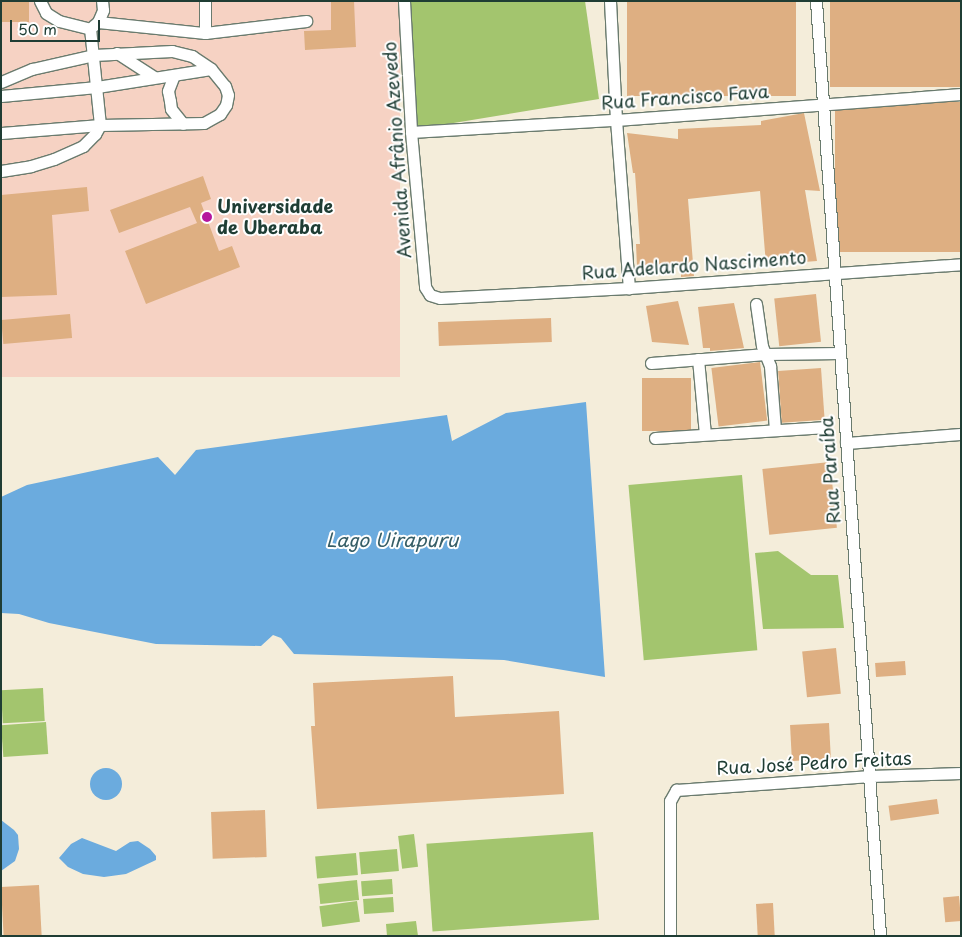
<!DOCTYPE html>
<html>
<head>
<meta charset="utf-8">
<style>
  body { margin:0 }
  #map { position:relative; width:962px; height:937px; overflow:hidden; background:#f4edda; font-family:"Playpen Sans",sans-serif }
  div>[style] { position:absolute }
  .built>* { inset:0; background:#f6d2c3; transform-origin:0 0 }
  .green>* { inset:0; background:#a3c56e; transform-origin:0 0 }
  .water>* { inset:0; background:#6babde }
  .round { border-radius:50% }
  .building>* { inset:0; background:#deaf82; transform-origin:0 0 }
  .roads { filter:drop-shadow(1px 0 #6a7b6e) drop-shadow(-1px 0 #6a7b6e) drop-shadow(0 1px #6a7b6e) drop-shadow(0 -1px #6a7b6e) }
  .minor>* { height:11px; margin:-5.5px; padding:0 5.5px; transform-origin:5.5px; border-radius:5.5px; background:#fff }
  .dots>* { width:14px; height:14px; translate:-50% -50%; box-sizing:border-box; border:2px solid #fff; border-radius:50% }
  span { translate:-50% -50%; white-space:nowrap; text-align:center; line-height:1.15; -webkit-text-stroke:4px #fff; paint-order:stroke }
  .street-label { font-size:18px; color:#1f3d34 }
  .poi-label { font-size:18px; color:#1f3d34; font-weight:700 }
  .left { translate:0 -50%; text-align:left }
  .water-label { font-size:19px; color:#365e67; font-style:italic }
  .frame { position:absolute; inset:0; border:2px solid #1f3d34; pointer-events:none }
  .scale { position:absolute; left:10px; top:20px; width:90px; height:22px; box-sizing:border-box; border:2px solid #1f3d34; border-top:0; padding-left:6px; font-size:15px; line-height:18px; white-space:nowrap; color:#1f3d34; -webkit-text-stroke:4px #fff; paint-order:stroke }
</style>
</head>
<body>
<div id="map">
  <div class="built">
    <div style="left:1px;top:1px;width:399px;height:376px"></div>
  </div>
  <div class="green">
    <div style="clip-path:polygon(409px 1px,585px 1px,599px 99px,417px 129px)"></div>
    <div style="left:742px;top:475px;width:176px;height:114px;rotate:85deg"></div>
    <div style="clip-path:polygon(778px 551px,811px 575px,838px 575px,844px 628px,763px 629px,755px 553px)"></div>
    <div style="left:43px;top:688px;width:33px;height:42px;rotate:87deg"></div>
    <div style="left:46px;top:722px;width:32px;height:45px;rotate:86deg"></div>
    <div style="left:593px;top:832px;width:88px;height:167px;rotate:86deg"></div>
    <div style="left:414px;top:834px;width:33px;height:16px;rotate:83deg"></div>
    <div style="left:397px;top:849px;width:22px;height:38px;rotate:85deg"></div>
    <div style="left:356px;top:853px;width:22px;height:41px;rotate:85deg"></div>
    <div style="left:392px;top:879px;width:15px;height:31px;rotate:86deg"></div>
    <div style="left:357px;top:880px;width:20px;height:39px;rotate:84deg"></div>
    <div style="left:393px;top:897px;width:15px;height:30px;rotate:86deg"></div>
    <div style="left:357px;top:901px;width:21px;height:38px;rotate:82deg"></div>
    <div style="clip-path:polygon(416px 921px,418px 936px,387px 936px,386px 924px)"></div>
  </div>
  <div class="water">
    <div style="clip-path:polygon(586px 402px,605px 677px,504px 660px,294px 654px,281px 638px,273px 635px,261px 646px,156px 644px,49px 623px,19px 614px,1px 613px,1px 497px,27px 485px,158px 457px,175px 475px,196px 450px,447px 415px,452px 441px,506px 413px)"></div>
    <div class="round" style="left:90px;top:768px;width:32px;height:32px"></div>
    <div style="clip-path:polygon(1px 820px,14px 830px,18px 835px,19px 849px,15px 861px,1px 871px)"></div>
    <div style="clip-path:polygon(82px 838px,116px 851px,130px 842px,138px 841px,150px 849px,156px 856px,156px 860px,126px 874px,104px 877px,83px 874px,68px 867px,59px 858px,71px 844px)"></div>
  </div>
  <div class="building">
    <div style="left:1px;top:1px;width:28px;height:21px"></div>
    <div style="clip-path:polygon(331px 1px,354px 1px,356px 47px,305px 50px,304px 31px,331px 30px)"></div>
    <div style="left:627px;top:1px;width:169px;height:95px"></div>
    <div style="left:830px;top:1px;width:131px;height:86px"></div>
    <div style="left:961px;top:102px;width:150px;height:126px;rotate:90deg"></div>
    <div style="clip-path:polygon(804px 113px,820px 191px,805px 190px,817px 261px,766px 265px,760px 191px,688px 199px,694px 276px,681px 277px,681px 265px,637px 267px,636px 244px,640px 244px,635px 173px,633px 173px,627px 133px,678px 139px,678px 129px,761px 125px,761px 121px)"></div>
    <div style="clip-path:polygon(203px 176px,211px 199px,201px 203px,219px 251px,232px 246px,240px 267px,146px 304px,125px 251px,197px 223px,190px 207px,119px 233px,110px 210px)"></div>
    <div style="clip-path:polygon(87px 187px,89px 211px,52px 215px,57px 295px,1px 297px,1px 195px)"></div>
    <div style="left:816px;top:294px;width:48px;height:42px;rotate:84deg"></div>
    <div style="clip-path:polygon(678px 301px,689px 345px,652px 342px,646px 306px)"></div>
    <div style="clip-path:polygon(734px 303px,744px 348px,710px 351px,710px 348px,703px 348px,698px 307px)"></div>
    <div style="left:70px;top:314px;width:24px;height:69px;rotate:85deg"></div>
    <div style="left:551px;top:318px;width:24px;height:113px;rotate:88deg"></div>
    <div style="left:760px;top:362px;width:59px;height:49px;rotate:83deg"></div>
    <div style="left:821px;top:368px;width:52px;height:43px;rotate:86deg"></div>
    <div style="left:642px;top:378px;width:49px;height:53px"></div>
    <div style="left:830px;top:462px;width:66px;height:68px;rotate:84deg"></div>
    <div style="left:836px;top:648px;width:46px;height:34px;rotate:84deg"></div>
    <div style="left:905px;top:661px;width:14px;height:30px;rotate:86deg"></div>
    <div style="clip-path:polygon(453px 676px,455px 717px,559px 711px,564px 794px,317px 809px,311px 726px,315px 726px,313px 683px)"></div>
    <div style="left:829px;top:723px;width:36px;height:39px;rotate:87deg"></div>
    <div style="left:937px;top:799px;width:15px;height:49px;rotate:82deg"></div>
    <div style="left:265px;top:810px;width:47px;height:54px;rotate:88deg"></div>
    <div style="left:39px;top:885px;width:51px;height:38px;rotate:87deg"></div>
    <div style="left:959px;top:896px;width:25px;height:16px;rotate:85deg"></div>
    <div style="left:773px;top:903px;width:33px;height:17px;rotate:87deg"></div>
  </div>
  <div class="roads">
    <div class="minor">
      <div style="left:40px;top:1px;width:13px;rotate:63deg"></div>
      <div style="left:46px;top:13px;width:15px;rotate:32deg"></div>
      <div style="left:59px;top:21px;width:32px;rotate:14deg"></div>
      <div style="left:205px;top:1px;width:32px;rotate:90deg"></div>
      <div style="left:404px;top:1px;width:131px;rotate:86.9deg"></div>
      <div style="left:411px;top:132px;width:156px;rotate:84.8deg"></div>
      <div style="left:425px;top:287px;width:9px;rotate:58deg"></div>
      <div style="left:430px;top:295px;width:10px;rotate:17deg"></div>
      <div style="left:440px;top:298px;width:189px;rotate:-3deg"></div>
      <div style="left:629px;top:288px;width:333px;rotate:-4.1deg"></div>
      <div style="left:610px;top:1px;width:119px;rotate:87.1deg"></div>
      <div style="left:616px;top:120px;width:169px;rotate:85.6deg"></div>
      <div style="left:816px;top:1px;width:937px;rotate:86.08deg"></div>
      <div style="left:98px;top:22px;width:108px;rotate:5.9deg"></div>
      <div style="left:205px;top:33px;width:102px;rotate:-6.8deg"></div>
      <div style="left:93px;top:26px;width:6px;rotate:-39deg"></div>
      <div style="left:98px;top:22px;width:13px;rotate:-67deg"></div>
      <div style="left:103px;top:10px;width:9px;rotate:-96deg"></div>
      <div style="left:117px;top:53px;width:44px;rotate:33deg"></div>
      <div style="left:174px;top:75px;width:17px;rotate:111deg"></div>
      <div style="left:168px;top:91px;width:10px;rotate:79deg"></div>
      <div style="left:170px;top:101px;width:8px;rotate:83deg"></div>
      <div style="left:171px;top:109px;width:19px;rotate:51deg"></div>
      <div style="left:1px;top:82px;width:34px;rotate:-23deg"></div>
      <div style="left:32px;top:69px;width:64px;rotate:-12.7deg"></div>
      <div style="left:94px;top:55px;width:78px;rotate:-2.9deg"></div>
      <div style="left:172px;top:51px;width:21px;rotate:14deg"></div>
      <div style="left:192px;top:56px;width:23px;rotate:34deg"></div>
      <div style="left:211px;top:69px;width:22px;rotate:51deg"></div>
      <div style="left:225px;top:86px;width:9px;rotate:72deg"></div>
      <div style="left:228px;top:95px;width:10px;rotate:101deg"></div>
      <div style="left:226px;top:105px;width:11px;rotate:124deg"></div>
      <div style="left:220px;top:114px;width:18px;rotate:151deg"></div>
      <div style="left:204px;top:123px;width:104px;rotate:178.9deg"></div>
      <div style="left:100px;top:125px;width:99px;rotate:175.4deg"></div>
      <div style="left:1px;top:96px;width:96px;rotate:-5.4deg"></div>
      <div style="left:97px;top:87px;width:115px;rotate:-9deg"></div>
      <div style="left:411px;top:132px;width:205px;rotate:-3.4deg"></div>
      <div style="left:616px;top:120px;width:346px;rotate:-4.3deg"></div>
      <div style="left:1px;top:171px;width:30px;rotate:-9deg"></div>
      <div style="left:31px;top:166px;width:24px;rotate:-17deg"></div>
      <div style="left:54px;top:159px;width:32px;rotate:-24deg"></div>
      <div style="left:83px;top:146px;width:17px;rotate:-45deg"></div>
      <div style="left:95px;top:134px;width:10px;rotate:-61deg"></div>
      <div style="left:100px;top:125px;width:97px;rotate:-95.9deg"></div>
      <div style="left:756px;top:304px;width:42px;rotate:81.9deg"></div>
      <div style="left:762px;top:346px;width:22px;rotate:68deg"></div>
      <div style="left:770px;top:366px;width:63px;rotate:85.5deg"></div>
      <div style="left:698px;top:359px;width:75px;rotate:84.7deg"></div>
      <div style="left:651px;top:363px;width:115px;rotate:-4.5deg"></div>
      <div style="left:766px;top:354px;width:74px;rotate:-0.8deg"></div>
      <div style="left:655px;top:438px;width:168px;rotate:-3.7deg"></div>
      <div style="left:846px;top:443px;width:115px;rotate:-4.5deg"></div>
      <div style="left:670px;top:936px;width:135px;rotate:-90deg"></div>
      <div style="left:670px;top:801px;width:13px;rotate:-61deg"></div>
      <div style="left:676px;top:790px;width:195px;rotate:-4.1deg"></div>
      <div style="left:870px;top:776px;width:91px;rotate:-1.9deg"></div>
    </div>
  </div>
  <div class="dots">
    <div style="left:207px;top:217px;background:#b5179e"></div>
  </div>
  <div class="street-label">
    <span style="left:685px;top:97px;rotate:-4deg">Rua Francisco Fava</span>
    <span style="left:397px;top:150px;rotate:-94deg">Avenida Afrânio Azevedo</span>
    <span style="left:694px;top:265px;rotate:-4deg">Rua Adelardo Nascimento</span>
    <span style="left:830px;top:470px;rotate:-94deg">Rua Paraíba</span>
    <span style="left:814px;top:763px;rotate:-3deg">Rua José Pedro Freitas</span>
  </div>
  <div class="poi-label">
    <span class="left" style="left:217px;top:217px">Universidade<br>de Uberaba</span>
  </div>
  <div class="water-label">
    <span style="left:392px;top:540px">Lago Uirapuru</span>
  </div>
  <div class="frame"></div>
  <div class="scale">50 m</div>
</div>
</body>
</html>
